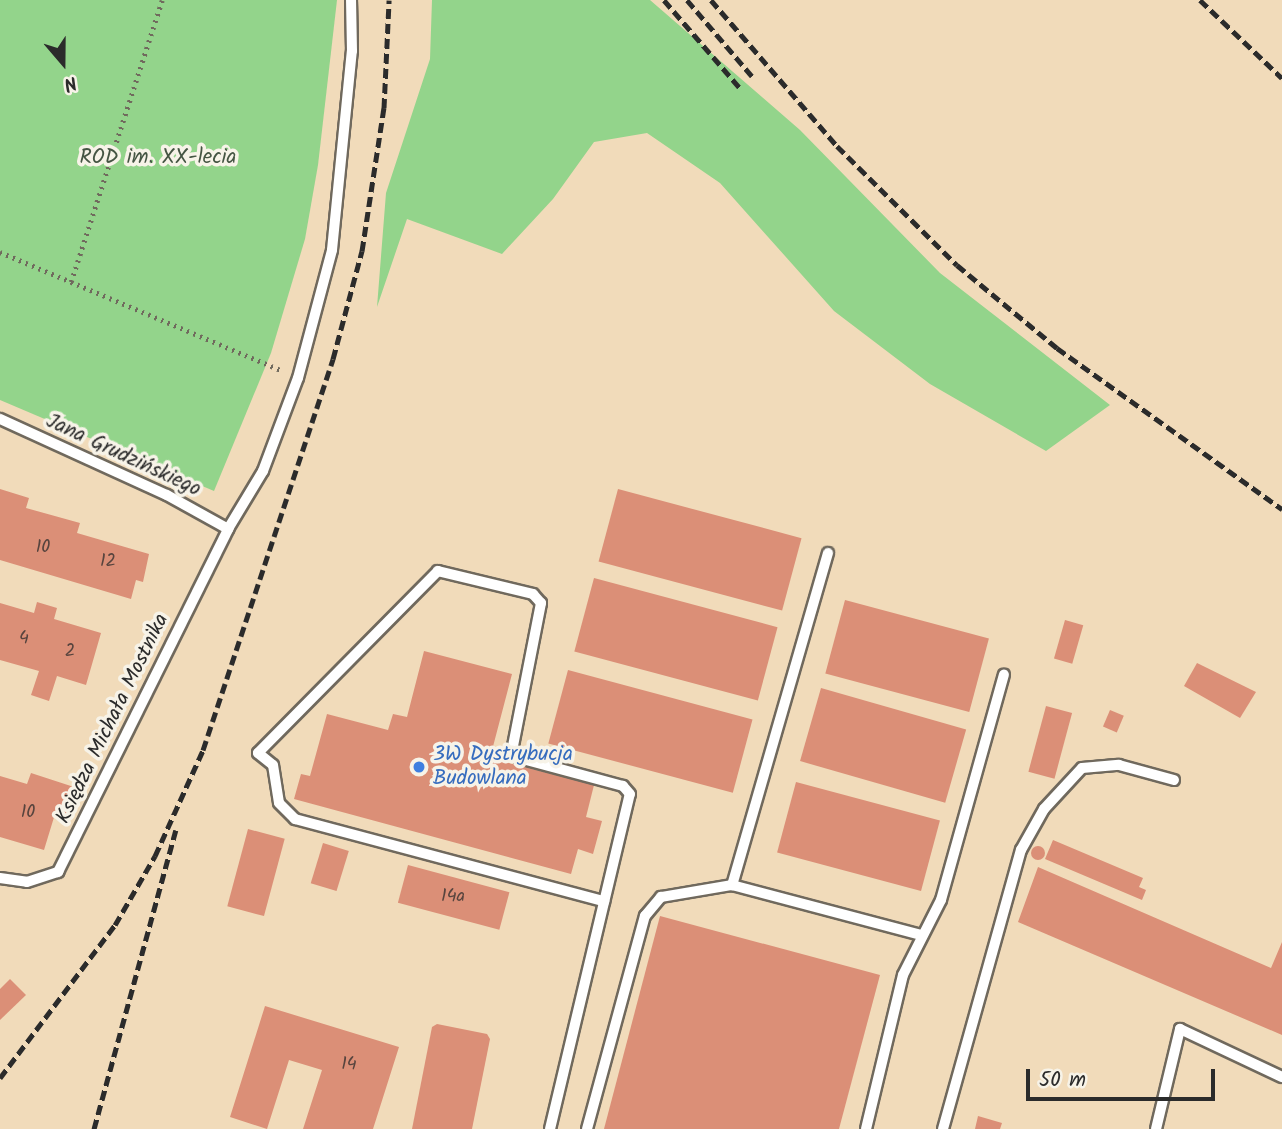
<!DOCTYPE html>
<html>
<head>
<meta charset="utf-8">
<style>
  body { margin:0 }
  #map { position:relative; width:1282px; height:1129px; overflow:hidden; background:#f1dbba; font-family:Kalam,sans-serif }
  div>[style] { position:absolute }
  .green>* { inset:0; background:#93d48b }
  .building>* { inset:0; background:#db8f77; transform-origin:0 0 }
  .round { border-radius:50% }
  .path>* { height:4.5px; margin-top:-2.25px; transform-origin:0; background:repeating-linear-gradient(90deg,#70695d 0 2px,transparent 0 7px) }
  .roads { filter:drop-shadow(2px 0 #70695d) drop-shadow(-2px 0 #70695d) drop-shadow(0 2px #70695d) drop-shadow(0 -2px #70695d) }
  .lane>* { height:10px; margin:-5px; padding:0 5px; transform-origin:5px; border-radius:5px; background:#fff }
  .rail>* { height:5px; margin-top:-2.5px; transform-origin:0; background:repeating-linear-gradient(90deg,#2b2b2b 0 10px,transparent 0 15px) }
  .dots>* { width:19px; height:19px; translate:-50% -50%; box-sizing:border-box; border:4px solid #f7f3e8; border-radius:50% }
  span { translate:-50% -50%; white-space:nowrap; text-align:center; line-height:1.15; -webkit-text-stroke:7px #f7f3e8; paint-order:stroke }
  .number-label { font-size:18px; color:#57443e }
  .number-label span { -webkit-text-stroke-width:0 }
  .park-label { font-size:21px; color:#455543 }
  .street-label { font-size:21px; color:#2b2b2b }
  .shop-label { font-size:21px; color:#366cbe }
  .left { translate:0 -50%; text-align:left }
  .north { position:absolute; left:28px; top:28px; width:70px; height:70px; -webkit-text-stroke:5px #f7f3e8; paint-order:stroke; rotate:160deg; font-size:19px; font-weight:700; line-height:28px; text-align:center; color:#2b2b2b }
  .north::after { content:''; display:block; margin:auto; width:24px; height:32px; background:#2b2b2b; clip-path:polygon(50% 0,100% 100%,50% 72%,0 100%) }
  .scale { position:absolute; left:1026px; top:1069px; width:189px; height:32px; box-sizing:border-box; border:4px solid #2b2b2b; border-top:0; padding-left:9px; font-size:21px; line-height:24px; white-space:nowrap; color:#2b2b2b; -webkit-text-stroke:5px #f7f3e8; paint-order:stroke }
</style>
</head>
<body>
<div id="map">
  <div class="green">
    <div style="clip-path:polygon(0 0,337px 0,318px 165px,305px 239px,271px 353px,214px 491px,0 400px)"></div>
    <div style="clip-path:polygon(432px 0,650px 0,800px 130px,940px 273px,1110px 405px,1046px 451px,930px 384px,834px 311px,720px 183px,647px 133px,594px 142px,553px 199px,502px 254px,407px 219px,377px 307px,386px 193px,430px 59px)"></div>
  </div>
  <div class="building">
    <div style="clip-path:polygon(0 489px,29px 498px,26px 508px,80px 523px,77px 533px,149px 554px,143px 582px,136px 580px,131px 599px,0 560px)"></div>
    <div style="left:618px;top:489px;width:190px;height:75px;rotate:15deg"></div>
    <div style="left:594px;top:578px;width:190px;height:76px;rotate:15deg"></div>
    <div style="left:845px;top:600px;width:149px;height:76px;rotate:15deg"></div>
    <div style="clip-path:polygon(37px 602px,57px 608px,54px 619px,101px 633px,86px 685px,57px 676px,49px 701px,31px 695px,39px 671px,0 660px,0 603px,34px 613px)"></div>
    <div style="left:1065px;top:620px;width:19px;height:40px;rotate:16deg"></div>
    <div style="clip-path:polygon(424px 651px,512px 674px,490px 758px,594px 785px,586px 817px,602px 821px,593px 854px,578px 849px,571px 874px,294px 799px,301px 774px,310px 776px,327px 714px,388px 730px,393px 714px,407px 717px)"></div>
    <div style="clip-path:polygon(1197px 663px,1256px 692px,1240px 718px,1184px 686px)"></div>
    <div style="left:568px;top:670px;width:191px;height:76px;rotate:15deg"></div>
    <div style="left:821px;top:688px;width:151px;height:76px;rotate:16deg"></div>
    <div style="left:1046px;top:706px;width:27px;height:68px;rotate:15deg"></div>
    <div style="left:1110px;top:710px;width:15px;height:18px;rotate:23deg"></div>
    <div style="clip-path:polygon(31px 773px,77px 788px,64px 818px,55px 814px,44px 850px,0 837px,0 776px,27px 784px)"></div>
    <div style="left:796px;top:782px;width:149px;height:73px;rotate:15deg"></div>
    <div style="left:248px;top:829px;width:38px;height:80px;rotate:15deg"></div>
    <div style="clip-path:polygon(1053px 840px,1143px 878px,1139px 887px,1146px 890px,1142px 900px,1045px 859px)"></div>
    <div style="left:323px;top:843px;width:27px;height:42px;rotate:17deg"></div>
    <div class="round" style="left:1031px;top:846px;width:14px;height:14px"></div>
    <div style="left:408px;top:865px;width:105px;height:39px;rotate:15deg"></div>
    <div style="clip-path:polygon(1038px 867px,1271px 968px,1282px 942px,1282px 1035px,1018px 922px)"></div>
    <div style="clip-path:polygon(660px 916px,880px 975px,839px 1129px,604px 1129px)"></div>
    <div style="clip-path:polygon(10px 979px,26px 995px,0 1020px,0 989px)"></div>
    <div style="clip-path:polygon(265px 1006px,399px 1047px,373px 1129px,303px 1129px,322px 1070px,289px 1060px,267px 1129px,230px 1117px)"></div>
    <div style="clip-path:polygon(437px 1024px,487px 1034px,490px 1039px,472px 1129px,412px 1129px,432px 1027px)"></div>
    <div style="clip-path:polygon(978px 1116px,1002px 1123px,1000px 1129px,975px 1129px)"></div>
  </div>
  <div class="path">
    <div style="left:0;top:252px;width:307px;rotate:22.8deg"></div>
    <div style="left:71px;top:282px;width:296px;rotate:-72.1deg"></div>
  </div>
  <div class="roads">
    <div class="lane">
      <div style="left:0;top:419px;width:183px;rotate:24.5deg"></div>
      <div style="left:167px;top:495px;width:70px;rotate:29.1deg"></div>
      <div style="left:828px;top:553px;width:346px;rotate:106.1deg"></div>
      <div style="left:732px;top:885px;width:196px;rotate:14.8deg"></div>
      <div style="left:0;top:878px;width:27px;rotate:8deg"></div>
      <div style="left:27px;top:882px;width:33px;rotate:-18deg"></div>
      <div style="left:58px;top:872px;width:383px;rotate:-63.6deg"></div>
      <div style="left:228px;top:529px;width:68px;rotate:-58.9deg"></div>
      <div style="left:263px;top:471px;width:99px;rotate:-69.4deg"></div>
      <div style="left:298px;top:378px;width:132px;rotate:-75.1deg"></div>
      <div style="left:332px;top:250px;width:200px;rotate:-84.3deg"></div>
      <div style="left:352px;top:51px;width:51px;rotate:-91.1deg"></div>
      <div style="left:550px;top:1129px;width:344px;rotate:-76.6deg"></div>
      <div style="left:630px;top:794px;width:11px;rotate:-131deg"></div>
      <div style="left:623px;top:786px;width:108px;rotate:-164.9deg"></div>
      <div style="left:519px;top:758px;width:10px;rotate:-135deg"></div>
      <div style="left:512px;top:751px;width:151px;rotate:-78.9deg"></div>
      <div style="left:541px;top:603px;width:12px;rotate:-132deg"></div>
      <div style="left:533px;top:594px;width:98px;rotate:-166.4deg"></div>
      <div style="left:438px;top:571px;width:256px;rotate:134.7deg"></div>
      <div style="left:258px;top:753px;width:19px;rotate:39deg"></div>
      <div style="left:273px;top:765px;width:38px;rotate:81deg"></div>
      <div style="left:279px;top:803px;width:23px;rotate:45deg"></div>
      <div style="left:295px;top:819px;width:320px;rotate:14.9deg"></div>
      <div style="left:587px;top:1129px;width:221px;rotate:-74.8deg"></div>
      <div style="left:645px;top:916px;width:25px;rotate:-50deg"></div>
      <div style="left:661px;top:897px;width:72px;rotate:-9.6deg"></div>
      <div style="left:866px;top:1129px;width:158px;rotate:-76.5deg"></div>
      <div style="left:903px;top:975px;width:84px;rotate:-63.1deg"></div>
      <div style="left:941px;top:900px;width:234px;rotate:-74.4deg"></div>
      <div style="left:943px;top:1129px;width:290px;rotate:-74.4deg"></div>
      <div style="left:1021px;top:850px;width:47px;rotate:-60.7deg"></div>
      <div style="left:1044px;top:809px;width:56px;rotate:-47.2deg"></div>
      <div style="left:1082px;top:768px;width:37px;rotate:-5deg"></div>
      <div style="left:1119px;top:765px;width:57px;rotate:15.3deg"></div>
      <div style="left:1156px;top:1129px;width:103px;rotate:-76.5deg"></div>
      <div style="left:1180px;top:1029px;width:113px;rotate:25.2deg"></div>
    </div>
  </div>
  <div class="rail">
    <div style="left:664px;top:0;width:115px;rotate:49.2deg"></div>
    <div style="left:687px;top:0;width:100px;rotate:49.5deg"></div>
    <div style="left:711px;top:0;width:193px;rotate:49.2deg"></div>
    <div style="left:837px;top:146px;width:169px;rotate:44.8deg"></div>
    <div style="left:957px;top:265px;width:130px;rotate:39.7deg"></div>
    <div style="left:1057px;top:348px;width:277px;rotate:35.6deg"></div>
    <div style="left:1200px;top:0;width:113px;rotate:43.6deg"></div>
    <div style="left:0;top:1078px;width:191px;rotate:-53.1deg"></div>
    <div style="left:115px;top:925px;width:80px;rotate:-59.9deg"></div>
    <div style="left:155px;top:856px;width:116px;rotate:-65.6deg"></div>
    <div style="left:203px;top:750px;width:412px;rotate:-71.6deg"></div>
    <div style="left:333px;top:359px;width:112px;rotate:-75deg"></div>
    <div style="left:362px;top:251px;width:145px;rotate:-81.3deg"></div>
    <div style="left:384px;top:108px;width:108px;rotate:-87.3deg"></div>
    <div style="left:94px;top:1129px;width:310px;rotate:-74.7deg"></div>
  </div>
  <div class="dots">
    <div style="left:419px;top:767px;background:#3f7fe0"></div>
  </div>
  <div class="number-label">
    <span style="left:43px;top:548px">10</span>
    <span style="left:108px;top:562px">12</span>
    <span style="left:24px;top:639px">4</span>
    <span style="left:70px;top:652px">2</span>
    <span style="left:28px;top:813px">10</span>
    <span style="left:453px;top:897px">14a</span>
    <span style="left:349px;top:1065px">14</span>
  </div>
  <div class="park-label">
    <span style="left:158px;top:158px">ROD im. XX-lecia</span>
  </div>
  <div class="street-label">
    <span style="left:123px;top:456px;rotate:25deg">Jana Grudzińskiego</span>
    <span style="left:113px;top:719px;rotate:-64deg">Księdza Michała Mostnika</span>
  </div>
  <div class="shop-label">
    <span class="left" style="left:433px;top:767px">3W Dystrybucja<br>Budowlana</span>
  </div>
  <div class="north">N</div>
  <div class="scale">50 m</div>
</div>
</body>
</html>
